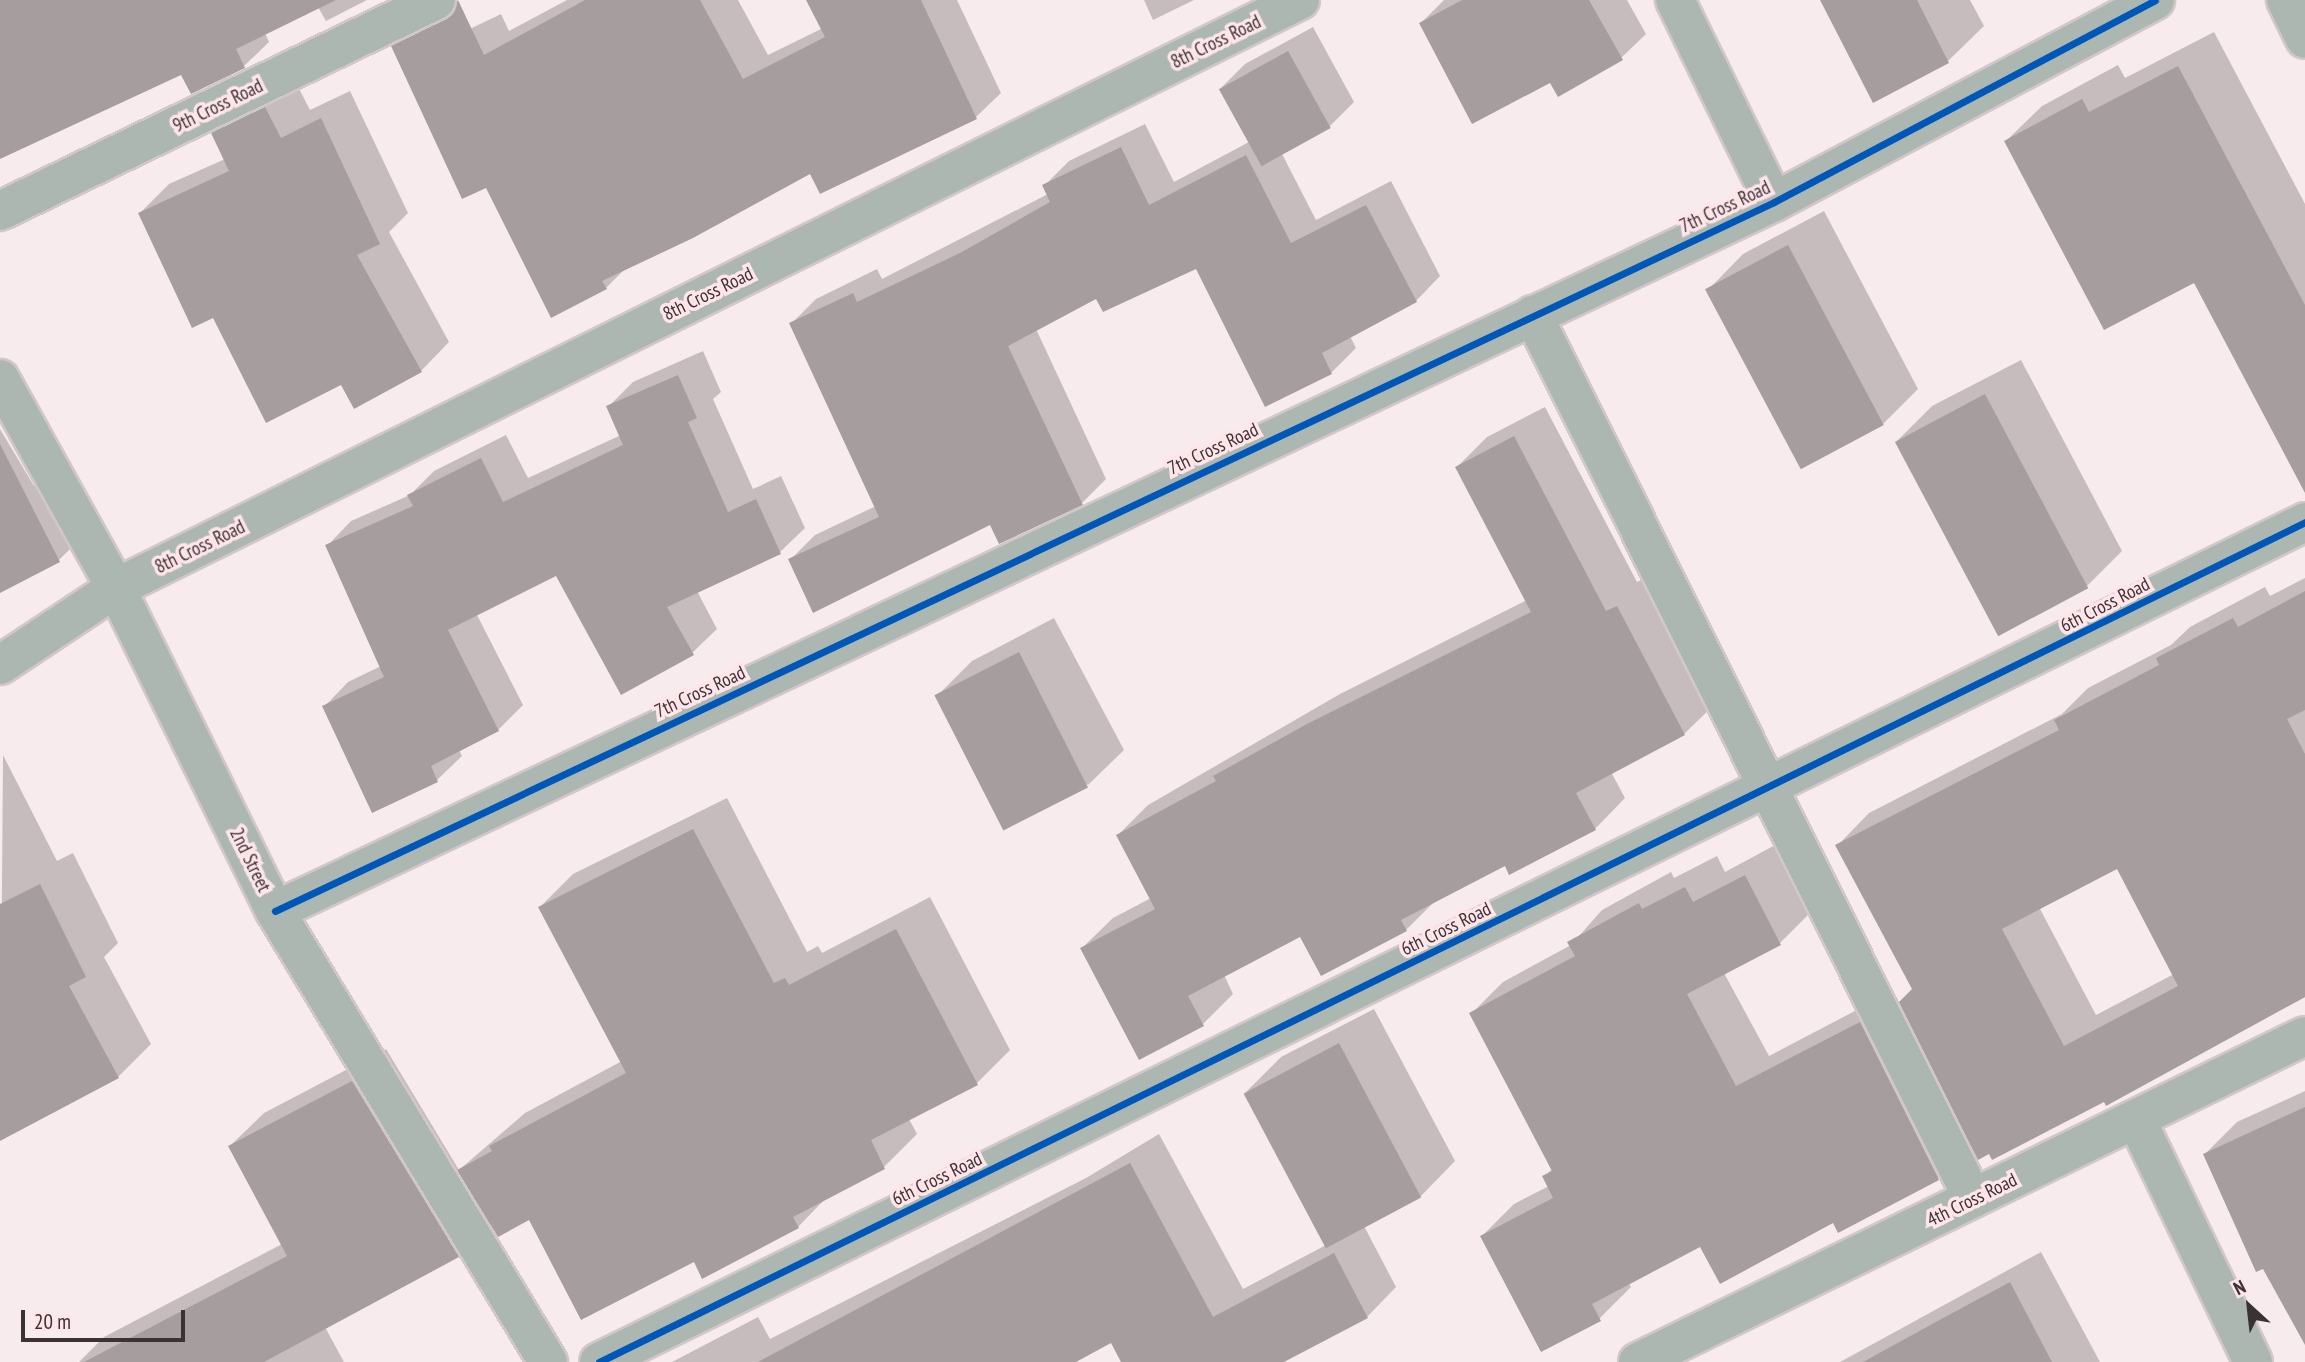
<!DOCTYPE html>
<html>
<head>
<meta charset="utf-8">
<style>
  body { margin:0 }
  #map { position:relative; width:2305px; height:1362px; overflow:hidden; background:#f8ebee; font-family:"PT Sans Narrow",sans-serif }
  div>[style] { position:absolute }
  .shadow>* { inset:0; background:#0003 }
  .building>* { inset:0; background:#a69d9f; transform-origin:0 0 }
  .roads { filter:drop-shadow(2px 0 #d1c7ca) drop-shadow(-2px 0 #d1c7ca) drop-shadow(0 2px #d1c7ca) drop-shadow(0 -2px #d1c7ca) }
  .street>* { height:38px; margin:-19px; padding:0 19px; transform-origin:19px; border-radius:19px; background:#acb7b2 }
  .cycleway>* { height:7px; margin:-3.5px; padding:0 3.5px; transform-origin:3.5px; border-radius:3.5px; background:#0057b8 }
  span { translate:-50% -50%; white-space:nowrap; text-align:center; line-height:1.15; -webkit-text-stroke:7px #fee5ea; paint-order:stroke }
  .street-label { font-size:19px; color:#3b3234 }
  .north { position:absolute; left:2214px; top:1271px; width:70px; height:70px; -webkit-text-stroke:5px #fee5ea; paint-order:stroke; rotate:333deg; font-size:19px; font-weight:700; line-height:28px; text-align:center; color:#3b3234 }
  .north::after { content:''; display:block; margin:auto; width:24px; height:32px; background:#3b3234; clip-path:polygon(50% 0,100% 100%,50% 72%,0 100%) }
  .scale { position:absolute; left:21px; top:1310px; width:164px; height:32px; box-sizing:border-box; border:4px solid #3b3234; border-top:0; padding-left:9px; font-size:21px; line-height:24px; white-space:nowrap; color:#3b3234; -webkit-text-stroke:5px #fee5ea; paint-order:stroke }
</style>
</head>
<body>
<div id="map">
  <div class="shadow">
    <div style="clip-path:polygon(0 0,367px 0,326px 21px,318px 7px,265px 33px,269px 42px,244px 66px,192px 92px,182px 72px,0 157px)"></div>
    <div style="clip-path:polygon(567px 0,738px 0,768px 55px,823px 28px,808px 0,957px 0,1001px 93px,976px 117px,810px 172px,626px 268px,606px 288px,430px 48px,501px 14px,509px 31px)"></div>
    <div style="clip-path:polygon(1144px 0,1194px 0,1153px 20px)"></div>
    <div style="clip-path:polygon(1444px 0,1627px 0,1646px 34px,1621px 58px,1421px 23px)"></div>
    <div style="clip-path:polygon(1822px 0,1970px 0,1984px 26px,1948px 61px,1873px 101px)"></div>
    <div style="clip-path:polygon(1313px 27px,1354px 102px,1329px 127px,1281px 152px,1316px 220px,1391px 181px,1440px 276px,1416px 301px,1350px 336px,1356px 348px,1331px 373px,1196px 266px,1097px 297px,1036px 329px,1106px 479px,1082px 503px,790px 560px,815px 535px,876px 506px,791px 324px,816px 299px,877px 269px,882px 279px,1048px 194px,1044px 186px,1069px 161px,1145px 124px,1174px 182px,1249px 142px,1220px 89px,1245px 64px)"></div>
    <div style="clip-path:polygon(2214px 32px,2305px 204px,2305px 466px,2195px 281px,2006px 141px,2042px 106px,2118px 65px,2125px 78px)"></div>
    <div style="clip-path:polygon(294px 79px,310px 110px,350px 91px,408px 213px,389px 232px,449px 342px,421px 371px,342px 383px,214px 316px,140px 213px,169px 184px,225px 159px,213px 134px,241px 105px)"></div>
    <div style="clip-path:polygon(1824px 211px,1918px 389px,1882px 425px,1708px 290px,1743px 254px)"></div>
    <div style="clip-path:polygon(703px 351px,721px 392px,713px 399px,753px 489px,781px 476px,805px 528px,780px 552px,697px 591px,717px 629px,692px 653px,556px 574px,476px 613px,523px 705px,498px 730px,459px 750px,462px 756px,437px 780px,324px 707px,348px 682px,381px 666px,327px 546px,351px 521px,410px 495px,434px 471px,506px 435px,528px 478px,621px 435px,608px 407px,633px 382px)"></div>
    <div style="clip-path:polygon(2021px 360px,2122px 551px,2087px 586px,1897px 441px,1932px 406px)"></div>
    <div style="clip-path:polygon(1545px 407px,1637px 582px,1648px 577px,1715px 704px,1684px 734px,1611px 772px,1625px 798px,1595px 829px,1506px 864px,1436px 900px,1406px 930px,1301px 935px,1224px 975px,1233px 994px,1203px 1024px,1082px 948px,1113px 918px,1151px 898px,1118px 835px,1148px 805px,1340px 694px,1527px 600px,1457px 467px,1487px 437px)"></div>
    <div style="clip-path:polygon(0 429px,34px 486px,57px 475px,86px 533px,59px 560px,0 591px)"></div>
    <div style="clip-path:polygon(evenodd,2305px 578px,2305px 997px,2104px 1100px,1989px 1152px,1972px 1144px,1938px 1178px,1701px 1245px,1629px 1283px,1631px 1287px,1599px 1319px,1482px 1236px,1514px 1204px,1549px 1186px,1544px 1177px,1553px 1168px,1471px 1014px,1503px 982px,1571px 945px,1602px 910px,1671px 872px,1674px 878px,1717px 856px,1725px 872px,1777px 844px,1812px 911px,1780px 943px,1724px 973px,1769px 1056px,1893px 991px,1899px 1004px,1914px 989px,1838px 845px,1869px 813px,2062px 714px,2088px 688px,2171px 645px,2190px 627px,2265px 587px,2270px 596px,2305px 578px,2117px 866px,2174px 974px,2096px 1015px,2039px 907px,2117px 866px)"></div>
    <div style="clip-path:polygon(1054px 618px,1124px 750px,1088px 785px,937px 696px,972px 661px)"></div>
    <div style="clip-path:polygon(3px 755px,57px 861px,73px 853px,118px 943px,104px 957px,151px 1044px,118px 1077px,0 1139px)"></div>
    <div style="clip-path:polygon(727px 798px,807px 952px,818px 946px,822px 953px,930px 897px,1010px 1050px,977px 1083px,909px 1119px,917px 1134px,884px 1167px,827px 1197px,798px 1227px,694px 1260px,529px 1218px,491px 1223px,458px 1256px,325px 1327px,344px 1362px,79px 1362px,104px 1337px,282px 1244px,230px 1146px,264px 1113px,386px 1049px,459px 1170px,525px 1113px,622px 1061px,540px 907px,573px 874px)"></div>
    <div style="clip-path:polygon(1374px 1009px,1455px 1161px,1420px 1197px,1364px 1226px,1396px 1287px,1367px 1317px,1282px 1362px,1123px 1362px,1112px 1341px,1072px 1362px,672px 1362px,758px 1317px,770px 1339px,1086px 1178px,1159px 1134px,1243px 1289px,1326px 1245px,1245px 1093px,1281px 1057px)"></div>
    <div style="clip-path:polygon(2305px 1091px,2305px 1323px,2205px 1154px,2237px 1122px)"></div>
    <div style="clip-path:polygon(2041px 1252px,2100px 1362px,1840px 1362px)"></div>
  </div>
  <div class="building">
    <div style="clip-path:polygon(0 0,336px 0,236px 49px,245px 68px,191px 94px,181px 75px,0 159px)"></div>
    <div style="clip-path:polygon(458px 0,484px 55px,585px 0,700px 0,743px 79px,825px 37px,806px 0,921px 0,977px 119px,820px 194px,810px 174px,693px 238px,602px 281px,607px 289px,551px 318px,486px 188px,462px 199px,391px 46px,446px 19px)"></div>
    <div style="clip-path:polygon(1462px 0,1589px 0,1623px 60px,1558px 97px,1550px 83px,1472px 124px,1419px 23px)"></div>
    <div style="clip-path:polygon(1820px 0,1917px 0,1949px 63px,1873px 103px)"></div>
    <div style="left:1288px;top:51px;width:88px;height:79px;rotate:61deg"></div>
    <div style="clip-path:polygon(2178px 66px,2305px 305px,2305px 493px,2194px 283px,2104px 330px,2004px 141px,2082px 99px,2089px 112px)"></div>
    <div style="clip-path:polygon(265px 107px,281px 138px,321px 118px,380px 244px,357px 255px,422px 372px,354px 409px,341px 385px,266px 423px,213px 318px,192px 328px,138px 213px,229px 171px,211px 133px)"></div>
    <div style="clip-path:polygon(1121px 147px,1149px 205px,1246px 155px,1291px 243px,1366px 205px,1417px 302px,1322px 353px,1332px 374px,1265px 407px,1196px 269px,1103px 312px,1096px 299px,1008px 346px,1083px 505px,999px 544px,990px 525px,813px 613px,788px 559px,879px 517px,789px 323px,853px 293px,857px 302px,960px 253px,1050px 202px,1042px 185px)"></div>
    <div style="left:1788px;top:245px;width:204px;height:94px;rotate:62deg"></div>
    <div style="clip-path:polygon(678px 375px,697px 418px,688px 422px,728px 512px,756px 499px,781px 554px,667px 607px,694px 655px,621px 695px,556px 576px,448px 630px,499px 731px,431px 766px,438px 782px,372px 813px,322px 706px,384px 677px,325px 545px,413px 506px,407px 495px,481px 458px,503px 502px,623px 445px,606px 406px)"></div>
    <div style="left:1985px;top:394px;width:220px;height:102px;rotate:62deg"></div>
    <div style="clip-path:polygon(1514px 436px,1606px 611px,1617px 606px,1685px 735px,1576px 793px,1596px 830px,1509px 875px,1505px 866px,1401px 920px,1407px 931px,1321px 976px,1300px 937px,1188px 996px,1204px 1026px,1139px 1060px,1080px 948px,1155px 909px,1116px 835px,1216px 781px,1213px 776px,1307px 724px,1531px 612px,1455px 467px)"></div>
    <div style="clip-path:polygon(0 444px,60px 562px,0 593px)"></div>
    <div style="clip-path:polygon(evenodd,2305px 591px,2305px 710px,2287px 719px,2305px 754px,2305px 997px,2106px 1106px,2104px 1102px,1992px 1160px,1989px 1154px,1978px 1160px,1899px 1002px,1912px 989px,1835px 845px,2059px 730px,2054px 720px,2159px 665px,2156px 658px,2233px 618px,2238px 627px,2305px 591px,2117px 869px,2178px 986px,2064px 1046px,2002px 929px,2117px 869px)"></div>
    <div style="left:1019px;top:652px;width:152px;height:95px;rotate:63deg"></div>
    <div style="clip-path:polygon(693px 829px,774px 983px,785px 978px,789px 985px,896px 929px,978px 1085px,871px 1140px,885px 1169px,793px 1217px,799px 1228px,702px 1279px,694px 1262px,581px 1320px,529px 1220px,498px 1237px,457px 1170px,492px 1151px,489px 1146px,626px 1073px,538px 907px)"></div>
    <div style="clip-path:polygon(1745px 875px,1781px 945px,1687px 994px,1736px 1086px,1860px 1022px,1939px 1180px,1838px 1233px,1833px 1223px,1720px 1284px,1700px 1247px,1592px 1304px,1601px 1321px,1541px 1352px,1480px 1236px,1553px 1198px,1542px 1176px,1552px 1171px,1469px 1013px,1575px 956px,1567px 942px,1639px 903px,1642px 909px,1685px 887px,1693px 902px)"></div>
    <div style="clip-path:polygon(40px 884px,86px 977px,69px 986px,119px 1078px,0 1141px,0 904px)"></div>
    <div style="left:1339px;top:1043px;width:175px;height:108px;rotate:62deg"></div>
    <div style="clip-path:polygon(352px 1081px,459px 1257px,264px 1362px,84px 1362px,287px 1256px,228px 1146px)"></div>
    <div style="clip-path:polygon(2305px 1107px,2305px 1345px,2263px 1269px,2256px 1272px,2203px 1154px)"></div>
    <div style="clip-path:polygon(1130px 1163px,1213px 1317px,1334px 1253px,1368px 1318px,1284px 1362px,1121px 1362px,1111px 1343px,1076px 1362px,758px 1362px)"></div>
    <div style="clip-path:polygon(2010px 1282px,2052px 1362px,1863px 1362px,1945px 1317px)"></div>
  </div>
  <div class="roads">
    <div class="street">
      <div style="left:1675px;top:0;width:225px;rotate:63.9deg"></div>
      <div style="left:2286px;top:0;width:43px;rotate:64deg"></div>
      <div style="left:0;top:211px;width:484px;rotate:-25.8deg"></div>
      <div style="left:1533px;top:315px;width:987px;rotate:63.54deg"></div>
      <div style="left:0;top:379px;width:239px;rotate:61deg"></div>
      <div style="left:116px;top:588px;width:360px;rotate:63.8deg"></div>
      <div style="left:275px;top:911px;width:527px;rotate:58.81deg"></div>
      <div style="left:0;top:665px;width:139px;rotate:-33.6deg"></div>
      <div style="left:116px;top:588px;width:1322px;rotate:-26.41deg"></div>
      <div style="left:275px;top:911px;width:1658px;rotate:-25.31deg"></div>
      <div style="left:1774px;top:202px;width:431px;rotate:-27.9deg"></div>
      <div style="left:2137px;top:1121px;width:267px;rotate:64.3deg"></div>
      <div style="left:599px;top:1362px;width:1902px;rotate:-26.21deg"></div>
      <div style="left:1638px;top:1362px;width:742px;rotate:-26.05deg"></div>
    </div>
  </div>
  <div class="cycleway">
    <div style="left:275px;top:911px;width:1658px;rotate:-25.31deg"></div>
    <div style="left:1774px;top:202px;width:431px;rotate:-27.9deg"></div>
    <div style="left:599px;top:1362px;width:1902px;rotate:-26.21deg"></div>
  </div>
  <div class="street-label">
    <span style="left:1216px;top:42px;rotate:-26deg">8th Cross Road</span>
    <span style="left:218px;top:106px;rotate:-26deg">9th Cross Road</span>
    <span style="left:1725px;top:207px;rotate:-25deg">7th Cross Road</span>
    <span style="left:708px;top:294px;rotate:-26deg">8th Cross Road</span>
    <span style="left:1213px;top:449px;rotate:-25deg">7th Cross Road</span>
    <span style="left:200px;top:547px;rotate:-26deg">8th Cross Road</span>
    <span style="left:2105px;top:605px;rotate:-27deg">6th Cross Road</span>
    <span style="left:700px;top:692px;rotate:-25deg">7th Cross Road</span>
    <span style="left:250px;top:860px;rotate:64deg">2nd Street</span>
    <span style="left:1446px;top:929px;rotate:-26deg">6th Cross Road</span>
    <span style="left:937px;top:1179px;rotate:-26deg">6th Cross Road</span>
    <span style="left:1972px;top:1200px;rotate:-26deg">4th Cross Road</span>
  </div>
  <div class="north">N</div>
  <div class="scale">20 m</div>
</div>
</body>
</html>
